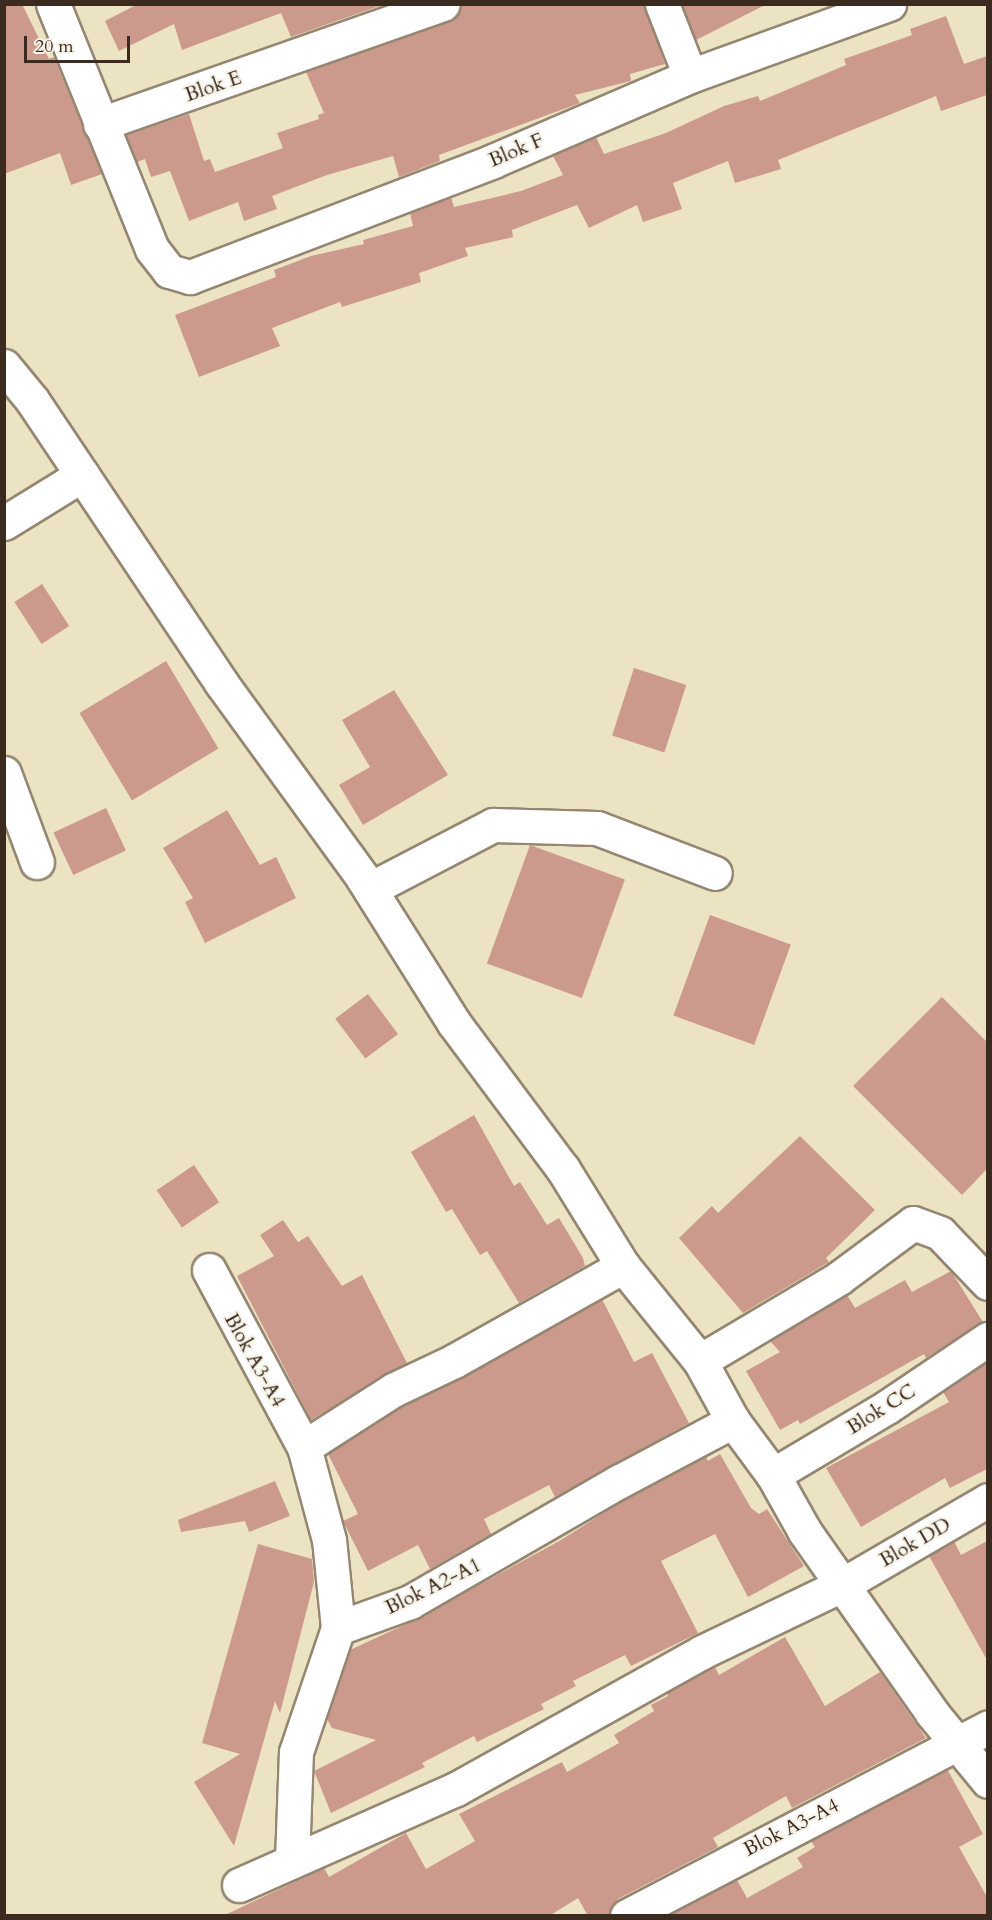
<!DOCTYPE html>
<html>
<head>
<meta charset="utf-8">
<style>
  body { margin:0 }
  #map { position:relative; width:992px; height:1920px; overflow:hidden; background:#ece3c3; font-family:Cardo,serif }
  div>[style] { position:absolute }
  .building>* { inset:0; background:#cc9a8c; transform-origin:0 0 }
  .roads { filter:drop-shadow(2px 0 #948670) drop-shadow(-2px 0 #948670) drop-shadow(0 2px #948670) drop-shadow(0 -2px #948670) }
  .minor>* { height:33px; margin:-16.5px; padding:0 16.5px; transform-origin:16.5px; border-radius:16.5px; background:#fff }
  span { translate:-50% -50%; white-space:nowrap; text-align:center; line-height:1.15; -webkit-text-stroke:4.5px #f7f3e8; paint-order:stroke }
  .street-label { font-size:20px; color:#3b2a1e }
  .frame { position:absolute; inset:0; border:6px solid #3b2a1e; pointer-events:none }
  .scale { position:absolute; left:24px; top:36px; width:106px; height:27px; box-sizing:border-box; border:3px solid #3b2a1e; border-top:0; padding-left:8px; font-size:18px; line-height:21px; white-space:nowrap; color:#3b2a1e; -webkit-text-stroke:4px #f7f3e8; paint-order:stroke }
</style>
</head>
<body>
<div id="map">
  <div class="building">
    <div style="clip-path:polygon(4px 4px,22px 4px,49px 59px,54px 57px,102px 174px,71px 185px,60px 153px,4px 174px)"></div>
    <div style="clip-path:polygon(138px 4px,385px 4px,291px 37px,281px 13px,182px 50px,174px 24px,119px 51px,105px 21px)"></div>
    <div style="clip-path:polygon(461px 4px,644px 4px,665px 64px,630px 74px,631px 81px,575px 95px,580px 103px,439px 155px,440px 161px,399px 177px,393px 156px,327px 175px,272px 196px,277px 209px,244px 221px,238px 202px,189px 221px,170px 171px,151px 177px,145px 159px,137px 162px,126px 135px,189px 114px,204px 161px,210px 159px,215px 172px,283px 148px,277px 133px,319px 119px,318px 115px,324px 113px,306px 72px,449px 22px,458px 16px)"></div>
    <div style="clip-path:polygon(682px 4px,767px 4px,696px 40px)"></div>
    <div style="clip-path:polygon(946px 16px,964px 64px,987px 56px,987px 95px,941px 111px,936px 96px,778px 160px,781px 169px,735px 183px,728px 161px,673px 183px,682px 209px,643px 222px,637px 205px,589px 228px,577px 205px,512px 230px,513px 237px,465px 248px,468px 256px,419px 273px,421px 282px,342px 307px,340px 302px,272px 328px,280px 346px,199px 377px,175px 315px,276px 277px,274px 270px,311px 256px,364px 244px,363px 240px,413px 226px,410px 213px,451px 197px,454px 207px,521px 191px,563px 175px,553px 156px,596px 137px,604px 154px,666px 133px,724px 106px,758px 96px,760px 101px,846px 65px,844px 59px,912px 35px,910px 29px)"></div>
    <div style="left:42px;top:584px;width:50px;height:33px;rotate:57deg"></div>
    <div style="left:166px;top:661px;width:102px;height:101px;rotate:59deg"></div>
    <div style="left:634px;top:668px;width:55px;height:71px;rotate:18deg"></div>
    <div style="clip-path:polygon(394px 690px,448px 775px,363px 825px,339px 785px,370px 767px,342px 720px)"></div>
    <div style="left:106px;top:808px;width:47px;height:58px;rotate:65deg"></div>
    <div style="clip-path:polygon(227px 810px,260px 865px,276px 857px,296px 898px,205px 943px,185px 902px,193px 898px,163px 848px)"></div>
    <div style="left:530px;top:845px;width:101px;height:126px;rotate:20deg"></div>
    <div style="left:710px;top:915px;width:86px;height:107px;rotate:20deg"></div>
    <div style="left:368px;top:994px;width:50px;height:41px;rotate:53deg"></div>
    <div style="clip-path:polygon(942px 997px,987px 1042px,987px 1169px,962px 1195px,853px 1086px)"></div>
    <div style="clip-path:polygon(474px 1115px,514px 1186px,520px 1182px,547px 1225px,559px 1218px,583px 1258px,585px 1266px,519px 1303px,487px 1251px,480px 1255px,452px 1209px,446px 1212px,411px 1152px)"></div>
    <div style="clip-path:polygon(800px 1136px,875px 1210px,826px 1258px,829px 1262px,743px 1313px,679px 1238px,712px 1206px,718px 1213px)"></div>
    <div style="left:194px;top:1165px;width:45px;height:45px;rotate:56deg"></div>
    <div style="clip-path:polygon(283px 1220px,298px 1242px,308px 1236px,342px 1286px,362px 1275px,407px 1363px,311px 1420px,237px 1276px,274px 1256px,260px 1235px)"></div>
    <div style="clip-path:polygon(951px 1271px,983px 1322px,926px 1358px,924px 1354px,800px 1424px,798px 1420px,780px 1430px,746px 1371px,780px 1352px,770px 1341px,847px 1295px,855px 1308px,905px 1280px,912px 1292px)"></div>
    <div style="clip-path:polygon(602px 1299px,634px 1362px,652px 1353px,689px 1423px,555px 1497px,549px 1485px,484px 1519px,491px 1534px,430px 1569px,418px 1545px,368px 1571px,343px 1521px,358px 1514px,328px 1454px,402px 1406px,463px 1377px)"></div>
    <div style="clip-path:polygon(987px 1362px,987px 1469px,950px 1488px,945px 1478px,861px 1527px,826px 1468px,949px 1402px,943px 1392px)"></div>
    <div style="clip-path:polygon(720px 1454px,751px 1508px,759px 1514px,767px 1509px,804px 1566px,748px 1597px,715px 1534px,661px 1561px,698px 1633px,631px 1666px,625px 1655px,573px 1681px,576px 1686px,541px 1704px,544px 1709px,477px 1742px,474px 1736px,422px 1763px,425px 1767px,331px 1813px,314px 1771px,376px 1740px,332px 1728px,327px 1719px,350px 1650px,419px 1618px,561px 1540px,629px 1497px,706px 1457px,708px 1461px)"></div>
    <div style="clip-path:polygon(275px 1481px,290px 1516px,249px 1532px,245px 1521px,181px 1532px,178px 1520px)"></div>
    <div style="clip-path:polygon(954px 1541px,961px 1555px,987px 1541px,987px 1660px,929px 1556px)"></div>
    <div style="clip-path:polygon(258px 1544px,312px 1559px,314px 1582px,280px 1713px,275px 1701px,234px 1846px,194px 1782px,240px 1754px,202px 1743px)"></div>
    <div style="clip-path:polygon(785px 1637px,825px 1706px,880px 1672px,926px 1738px,792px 1808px,786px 1796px,713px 1838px,718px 1847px,618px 1899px,608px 1916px,588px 1916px,578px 1898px,549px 1916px,223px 1916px,324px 1868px,329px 1877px,406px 1833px,426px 1869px,475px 1841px,459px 1814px,562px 1762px,567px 1772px,619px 1743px,614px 1735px,654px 1711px,651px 1705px,668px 1696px,667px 1693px,715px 1667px,719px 1675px)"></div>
    <div style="clip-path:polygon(947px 1769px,983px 1834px,959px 1847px,987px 1897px,987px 1916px,668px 1916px,737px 1880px,747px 1898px,803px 1867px,797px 1858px,815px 1847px,811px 1841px)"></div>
  </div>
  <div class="roads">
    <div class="minor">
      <div style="left:53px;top:4px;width:264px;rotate:68deg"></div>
      <div style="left:152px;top:249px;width:28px;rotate:52deg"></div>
      <div style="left:169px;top:271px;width:22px;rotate:16deg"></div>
      <div style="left:190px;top:277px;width:324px;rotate:-20.9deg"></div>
      <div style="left:493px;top:161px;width:215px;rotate:-23.3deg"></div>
      <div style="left:690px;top:76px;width:212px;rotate:-19.9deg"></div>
      <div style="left:662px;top:4px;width:77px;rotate:68.7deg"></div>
      <div style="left:100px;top:124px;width:363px;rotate:-19.3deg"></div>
      <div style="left:4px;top:366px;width:44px;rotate:50.5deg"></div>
      <div style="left:32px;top:400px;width:342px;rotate:56.2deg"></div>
      <div style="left:222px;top:684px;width:238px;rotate:54deg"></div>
      <div style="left:362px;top:877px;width:173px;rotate:57.8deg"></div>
      <div style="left:454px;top:1023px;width:182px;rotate:53.3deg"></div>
      <div style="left:563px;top:1169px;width:114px;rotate:58.3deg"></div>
      <div style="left:623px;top:1266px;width:122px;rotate:51deg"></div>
      <div style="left:700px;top:1361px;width:68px;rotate:61.2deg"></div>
      <div style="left:733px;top:1421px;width:67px;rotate:53.5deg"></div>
      <div style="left:773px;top:1475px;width:65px;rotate:60.7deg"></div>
      <div style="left:805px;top:1532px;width:221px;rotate:54.9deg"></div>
      <div style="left:932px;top:1713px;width:88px;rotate:50.5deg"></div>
      <div style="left:4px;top:523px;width:92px;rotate:-31.6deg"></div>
      <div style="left:4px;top:773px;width:95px;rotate:69.7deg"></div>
      <div style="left:370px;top:889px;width:139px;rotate:-27.5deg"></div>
      <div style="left:493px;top:825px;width:104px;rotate:1.7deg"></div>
      <div style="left:597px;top:828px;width:126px;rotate:20.9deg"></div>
      <div style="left:209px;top:1270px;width:201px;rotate:61.8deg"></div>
      <div style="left:700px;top:1361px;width:162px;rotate:-30.8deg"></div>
      <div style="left:839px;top:1278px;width:92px;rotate:-36.6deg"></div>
      <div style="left:913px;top:1223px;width:29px;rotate:20deg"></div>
      <div style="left:940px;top:1233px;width:69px;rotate:46.2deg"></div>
      <div style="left:773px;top:1475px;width:133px;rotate:-30.8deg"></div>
      <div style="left:887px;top:1407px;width:122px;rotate:-34deg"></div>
      <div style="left:338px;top:1628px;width:88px;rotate:-95.8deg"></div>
      <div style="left:329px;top:1540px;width:96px;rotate:-105deg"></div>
      <div style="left:304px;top:1447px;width:106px;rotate:-32.6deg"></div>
      <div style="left:393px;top:1390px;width:68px;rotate:-25.4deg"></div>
      <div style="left:454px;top:1361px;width:194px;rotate:-29.3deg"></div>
      <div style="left:292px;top:1860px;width:108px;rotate:-87.9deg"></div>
      <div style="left:296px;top:1752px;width:131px;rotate:-71.3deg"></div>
      <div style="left:338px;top:1628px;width:77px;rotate:-19.9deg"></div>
      <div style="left:410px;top:1602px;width:242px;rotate:-30deg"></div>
      <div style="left:620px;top:1481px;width:128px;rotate:-28deg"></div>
      <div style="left:239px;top:1885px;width:237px;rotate:-23.9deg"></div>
      <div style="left:456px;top:1789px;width:282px;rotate:-29.1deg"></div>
      <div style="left:702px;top:1652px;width:155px;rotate:-25.6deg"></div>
      <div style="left:842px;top:1585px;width:169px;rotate:-30.2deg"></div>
      <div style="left:627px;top:1916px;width:407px;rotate:-27.6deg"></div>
    </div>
  </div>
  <div class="street-label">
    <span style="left:213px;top:86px;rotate:-19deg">Blok E</span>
    <span style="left:516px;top:150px;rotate:-23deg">Blok F</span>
    <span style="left:255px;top:1360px;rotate:61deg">Blok A3-A4</span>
    <span style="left:881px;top:1409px;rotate:-32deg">Blok CC</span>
    <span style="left:915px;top:1542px;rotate:-30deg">Blok DD</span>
    <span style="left:433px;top:1586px;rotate:-26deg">Blok A2-A1</span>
    <span style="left:791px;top:1827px;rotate:-27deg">Blok A3-A4</span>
  </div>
  <div class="frame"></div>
  <div class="scale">20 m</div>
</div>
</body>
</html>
